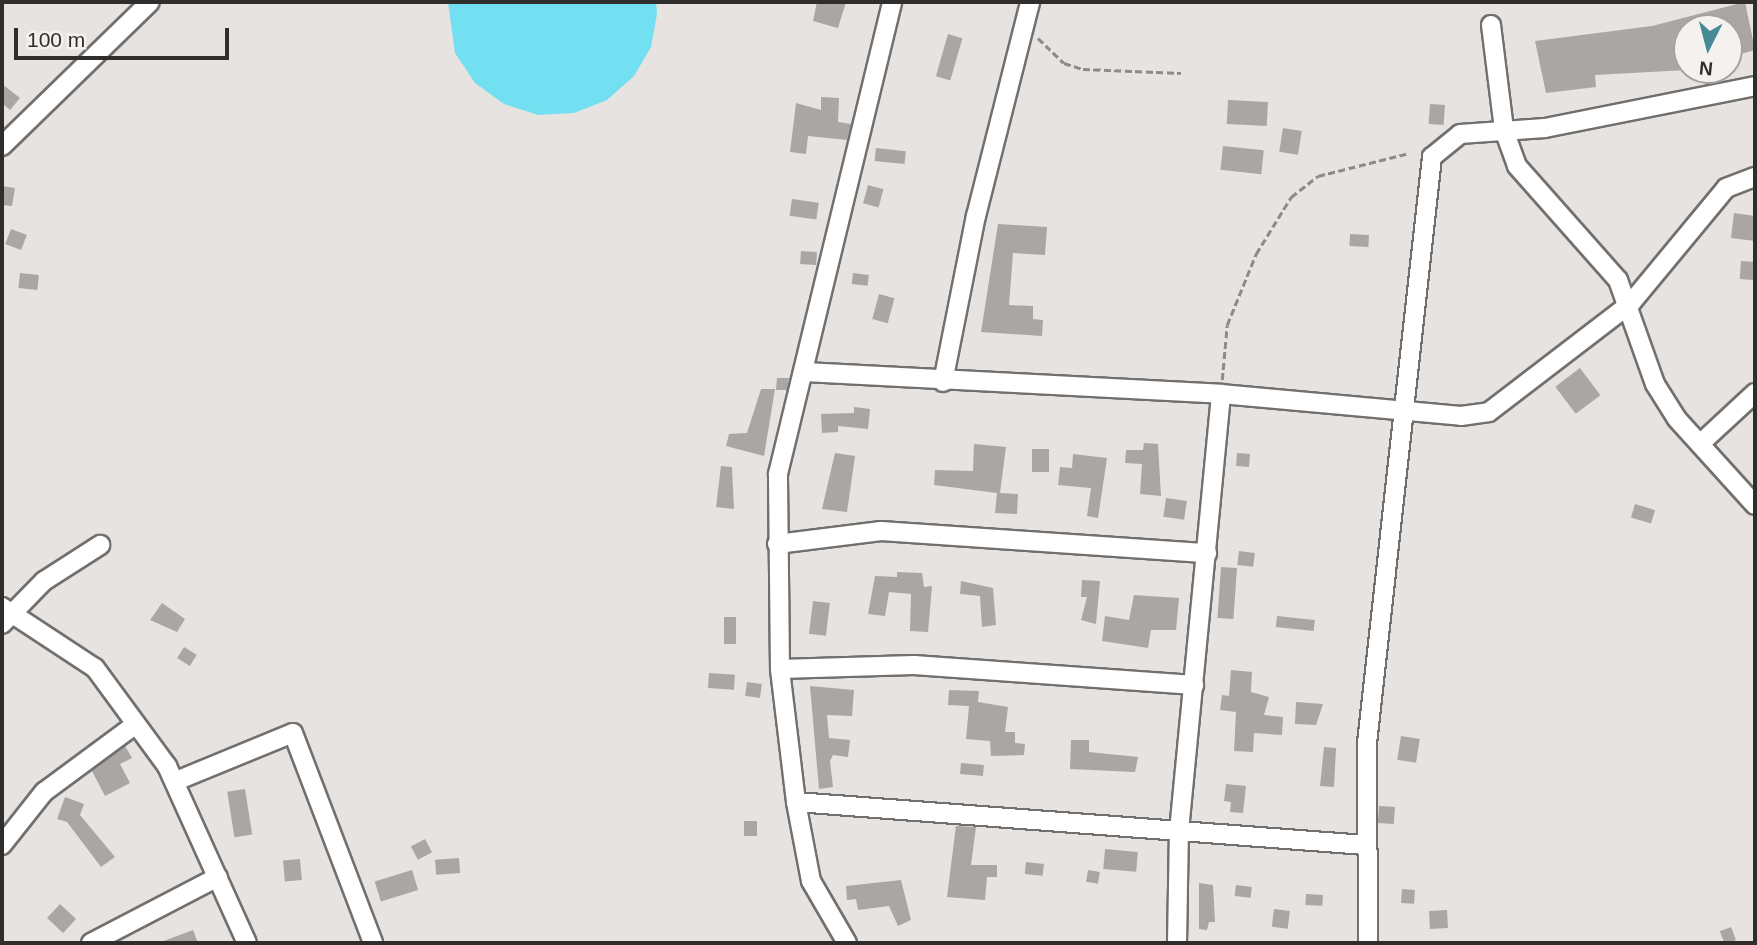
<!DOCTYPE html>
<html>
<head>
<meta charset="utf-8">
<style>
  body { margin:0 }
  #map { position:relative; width:1757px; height:945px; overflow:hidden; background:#e7e3e1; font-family:Helvetica,sans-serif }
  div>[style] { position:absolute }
  .water>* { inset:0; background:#73e0f2 }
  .building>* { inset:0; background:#a9a6a4; transform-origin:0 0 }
  .path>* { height:2.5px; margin-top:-1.25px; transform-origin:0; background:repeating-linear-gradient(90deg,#8d8a89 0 7px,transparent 0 10.5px) }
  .roads { filter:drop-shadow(2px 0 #72706e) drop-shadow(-2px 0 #72706e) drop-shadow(0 2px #72706e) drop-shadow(0 -2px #72706e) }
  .minor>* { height:18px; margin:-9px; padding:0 9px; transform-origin:9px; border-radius:9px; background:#fff }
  span { translate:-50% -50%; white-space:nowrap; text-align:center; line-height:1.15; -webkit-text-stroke:5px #f4f1ee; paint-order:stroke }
  .frame { position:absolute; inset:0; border:4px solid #2f2e2d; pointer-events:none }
  .north { position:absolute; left:1673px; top:14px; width:70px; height:70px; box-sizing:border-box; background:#f4f1ee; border:2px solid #a5a3a1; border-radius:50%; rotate:186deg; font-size:19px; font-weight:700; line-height:28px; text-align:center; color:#2f2e2d }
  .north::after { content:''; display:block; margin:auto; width:24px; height:32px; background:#458a96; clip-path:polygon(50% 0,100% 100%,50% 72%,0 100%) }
  .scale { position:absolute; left:14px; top:28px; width:215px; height:32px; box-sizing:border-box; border:4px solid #2f2e2d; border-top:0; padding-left:9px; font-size:21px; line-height:24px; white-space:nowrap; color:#2f2e2d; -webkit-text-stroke:5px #f4f1ee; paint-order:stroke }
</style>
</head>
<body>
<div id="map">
  <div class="water">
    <div style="clip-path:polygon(448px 2px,656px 2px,657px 14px,651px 47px,634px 76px,607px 100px,574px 113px,538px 115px,504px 104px,475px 83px,455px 53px)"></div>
  </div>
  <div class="building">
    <div style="clip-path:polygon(817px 2px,846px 2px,838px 28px,813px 21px)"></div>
    <div style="clip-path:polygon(1745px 2px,1755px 50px,1741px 54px,1734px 28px,1684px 28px,1687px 70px,1595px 75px,1596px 87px,1546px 93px,1535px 41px,1652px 26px)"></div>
    <div style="left:948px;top:34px;width:15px;height:44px;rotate:16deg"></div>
    <div style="clip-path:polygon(2px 84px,20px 98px,10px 110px,2px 103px)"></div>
    <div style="clip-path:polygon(821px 97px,839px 98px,838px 122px,851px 124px,847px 140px,808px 136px,806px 154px,790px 152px,796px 103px,821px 110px)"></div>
    <div style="left:1228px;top:100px;width:40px;height:24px;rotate:3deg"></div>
    <div style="left:1430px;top:104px;width:15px;height:20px;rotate:4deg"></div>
    <div style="left:1283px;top:128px;width:19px;height:24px;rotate:9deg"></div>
    <div style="left:1223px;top:146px;width:41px;height:24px;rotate:6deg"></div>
    <div style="left:876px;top:148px;width:30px;height:13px;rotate:6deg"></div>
    <div style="left:868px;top:185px;width:16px;height:19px;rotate:15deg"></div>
    <div style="clip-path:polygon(2px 186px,15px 188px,12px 206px,2px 205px)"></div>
    <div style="left:792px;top:199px;width:27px;height:17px;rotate:8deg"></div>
    <div style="clip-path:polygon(1734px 213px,1755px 216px,1755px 241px,1731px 238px)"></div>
    <div style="clip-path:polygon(998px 224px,1047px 227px,1045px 255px,1013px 253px,1009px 305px,1033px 306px,1033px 319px,1043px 320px,1042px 336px,981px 332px)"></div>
    <div style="left:11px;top:229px;width:17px;height:16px;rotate:21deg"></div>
    <div style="left:1350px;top:234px;width:19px;height:12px;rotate:3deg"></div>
    <div style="left:801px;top:251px;width:16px;height:13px;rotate:4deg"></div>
    <div style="left:1741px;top:261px;width:14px;height:18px;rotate:4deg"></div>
    <div style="left:20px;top:273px;width:19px;height:15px;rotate:6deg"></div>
    <div style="left:853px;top:273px;width:16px;height:11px;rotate:7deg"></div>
    <div style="left:879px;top:294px;width:16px;height:26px;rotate:15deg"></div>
    <div style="left:1580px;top:368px;width:34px;height:31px;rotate:53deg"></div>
    <div style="clip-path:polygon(777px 378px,789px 378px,787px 390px,776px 390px)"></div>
    <div style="clip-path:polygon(761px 389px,775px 389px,764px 456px,726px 446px,729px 434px,747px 433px)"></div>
    <div style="clip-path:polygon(854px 407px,870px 409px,868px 429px,838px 426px,838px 432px,822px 433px,821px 414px,854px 413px)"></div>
    <div style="clip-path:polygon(1144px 443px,1158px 444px,1161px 496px,1140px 494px,1142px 464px,1125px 463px,1126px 450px,1143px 450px)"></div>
    <div style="clip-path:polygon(974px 444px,1006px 447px,1000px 493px,1018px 494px,1017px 514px,995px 513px,997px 493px,934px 485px,935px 470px,973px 471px)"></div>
    <div style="left:1032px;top:449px;width:17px;height:23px"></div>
    <div style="clip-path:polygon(835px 453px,855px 456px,847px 512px,822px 509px)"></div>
    <div style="left:1237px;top:453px;width:13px;height:13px;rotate:4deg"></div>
    <div style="clip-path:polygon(1073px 454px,1107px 458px,1098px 518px,1087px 516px,1091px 488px,1058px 485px,1060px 467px,1072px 468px)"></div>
    <div style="clip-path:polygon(721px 466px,732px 467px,734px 509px,716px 507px)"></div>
    <div style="left:1166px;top:498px;width:21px;height:19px;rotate:8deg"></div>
    <div style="left:1635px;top:504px;width:21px;height:14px;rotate:17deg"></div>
    <div style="left:1239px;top:551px;width:16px;height:14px;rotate:7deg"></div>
    <div style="left:1221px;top:567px;width:16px;height:51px;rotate:4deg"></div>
    <div style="clip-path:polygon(897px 572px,922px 573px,924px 587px,932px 586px,928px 632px,910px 631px,911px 594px,889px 592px,885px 616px,868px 614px,875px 576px,897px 577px)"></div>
    <div style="clip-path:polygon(1082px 580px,1100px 581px,1096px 624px,1081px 620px,1087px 597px,1081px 597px)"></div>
    <div style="clip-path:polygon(961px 581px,993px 588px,996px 625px,982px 627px,980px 596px,960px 594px)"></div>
    <div style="clip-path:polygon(1134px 595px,1179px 598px,1176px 630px,1151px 630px,1148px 648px,1102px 641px,1105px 616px,1129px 620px)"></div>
    <div style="left:813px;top:601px;width:17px;height:33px;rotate:7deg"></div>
    <div style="clip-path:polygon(162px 603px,185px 619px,177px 632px,150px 620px)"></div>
    <div style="left:1277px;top:616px;width:38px;height:11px;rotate:6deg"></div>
    <div style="left:724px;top:617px;width:12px;height:27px"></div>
    <div style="left:184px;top:647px;width:15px;height:13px;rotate:32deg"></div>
    <div style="clip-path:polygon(1231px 670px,1252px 672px,1251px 692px,1269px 697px,1264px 715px,1283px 717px,1282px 735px,1254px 733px,1253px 752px,1234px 751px,1236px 712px,1220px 710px,1222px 695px,1229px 696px)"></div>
    <div style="left:709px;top:673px;width:26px;height:15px;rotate:4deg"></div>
    <div style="left:747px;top:682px;width:15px;height:14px;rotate:8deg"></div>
    <div style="clip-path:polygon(810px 686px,854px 690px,852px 716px,827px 715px,829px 738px,850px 740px,848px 757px,833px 755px,830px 761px,833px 787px,819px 789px)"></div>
    <div style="clip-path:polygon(949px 690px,979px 691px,978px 702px,1008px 707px,1005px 732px,1015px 732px,1015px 743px,1025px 744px,1024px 755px,991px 756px,990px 741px,966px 739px,969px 706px,948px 705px)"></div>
    <div style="clip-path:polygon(1296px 702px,1323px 704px,1316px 725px,1295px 724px)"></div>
    <div style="left:1401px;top:736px;width:19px;height:24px;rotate:9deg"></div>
    <div style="clip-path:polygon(1071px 740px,1089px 740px,1089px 752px,1138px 757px,1135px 772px,1070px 769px)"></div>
    <div style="clip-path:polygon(125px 746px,132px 758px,120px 764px,130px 783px,105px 796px,92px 771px)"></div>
    <div style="clip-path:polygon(1324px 747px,1336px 748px,1334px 787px,1320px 786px)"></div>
    <div style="left:961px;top:763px;width:23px;height:11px;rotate:5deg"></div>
    <div style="clip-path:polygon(1226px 784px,1246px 786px,1243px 813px,1230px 812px,1231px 802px,1224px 801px)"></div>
    <div style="left:245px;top:789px;width:46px;height:18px;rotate:81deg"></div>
    <div style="clip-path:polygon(65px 797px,84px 804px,80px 815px,115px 857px,101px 867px,67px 822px,57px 819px)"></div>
    <div style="left:1379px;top:806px;width:16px;height:17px;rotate:4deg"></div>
    <div style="left:744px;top:821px;width:13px;height:15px"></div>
    <div style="clip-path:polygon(956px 826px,976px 827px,971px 865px,997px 865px,997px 877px,987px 877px,985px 900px,947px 897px)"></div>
    <div style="left:425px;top:839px;width:15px;height:16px;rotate:62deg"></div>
    <div style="left:1105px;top:849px;width:33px;height:20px;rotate:5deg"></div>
    <div style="left:459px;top:858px;width:15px;height:24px;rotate:86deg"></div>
    <div style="left:300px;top:859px;width:21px;height:17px;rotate:85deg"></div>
    <div style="left:1026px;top:862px;width:18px;height:12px;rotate:6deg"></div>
    <div style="left:412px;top:870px;width:21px;height:39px;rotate:73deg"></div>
    <div style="left:1088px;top:870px;width:12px;height:12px;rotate:9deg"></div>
    <div style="clip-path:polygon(901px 880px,911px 920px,898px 926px,889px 906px,858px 910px,856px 899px,847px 900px,846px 886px)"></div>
    <div style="clip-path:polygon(1199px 883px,1213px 885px,1215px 922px,1209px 922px,1207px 930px,1199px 929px)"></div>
    <div style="left:1236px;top:885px;width:16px;height:11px;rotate:7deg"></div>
    <div style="left:1402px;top:889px;width:13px;height:14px;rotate:4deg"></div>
    <div style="left:1306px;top:894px;width:17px;height:11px;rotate:3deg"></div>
    <div style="left:60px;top:904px;width:22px;height:19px;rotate:43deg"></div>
    <div style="left:1274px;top:909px;width:16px;height:18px;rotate:7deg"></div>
    <div style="left:1447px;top:910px;width:18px;height:18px;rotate:87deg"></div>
    <div style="left:1731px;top:927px;width:14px;height:12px;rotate:69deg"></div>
    <div style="clip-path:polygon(193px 930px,198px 943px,161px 943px,161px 942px)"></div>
  </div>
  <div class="path">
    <div style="left:1038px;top:38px;width:36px;rotate:44deg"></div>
    <div style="left:1064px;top:63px;width:20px;rotate:18deg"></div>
    <div style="left:1083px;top:69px;width:98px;rotate:2.3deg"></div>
    <div style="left:1222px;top:380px;width:55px;rotate:-84.8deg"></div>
    <div style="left:1227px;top:325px;width:77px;rotate:-67.8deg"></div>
    <div style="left:1256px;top:254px;width:67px;rotate:-58.4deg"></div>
    <div style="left:1291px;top:197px;width:34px;rotate:-38deg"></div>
    <div style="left:1318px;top:176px;width:94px;rotate:-14.2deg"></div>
  </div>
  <div class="roads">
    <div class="minor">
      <div style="left:1491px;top:25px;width:106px;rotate:82.9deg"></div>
      <div style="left:1504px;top:130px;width:38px;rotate:70deg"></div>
      <div style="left:1517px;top:166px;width:152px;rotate:48.5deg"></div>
      <div style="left:1618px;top:280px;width:110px;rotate:70.4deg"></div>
      <div style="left:1655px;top:384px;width:41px;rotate:57.8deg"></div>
      <div style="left:1677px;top:419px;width:116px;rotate:47.8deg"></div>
      <div style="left:2px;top:146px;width:206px;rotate:-44.2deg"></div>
      <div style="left:804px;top:372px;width:418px;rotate:3deg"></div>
      <div style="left:1221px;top:394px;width:241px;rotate:5.2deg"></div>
      <div style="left:1461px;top:416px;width:28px;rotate:-8deg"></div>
      <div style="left:1489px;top:412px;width:179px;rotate:-37.5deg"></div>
      <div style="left:1631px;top:303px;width:149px;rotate:-50.4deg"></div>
      <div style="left:1726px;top:188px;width:31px;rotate:-21deg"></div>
      <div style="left:943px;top:382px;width:169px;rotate:-78.8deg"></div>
      <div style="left:976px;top:216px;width:221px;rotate:-75.8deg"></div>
      <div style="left:1702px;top:442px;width:72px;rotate:-42.8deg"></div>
      <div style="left:777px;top:544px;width:105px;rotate:-7.1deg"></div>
      <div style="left:881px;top:531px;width:327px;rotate:3.9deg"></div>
      <div style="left:2px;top:607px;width:111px;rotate:33.3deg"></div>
      <div style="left:95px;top:668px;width:122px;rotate:53.7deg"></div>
      <div style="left:167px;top:766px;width:194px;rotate:65.7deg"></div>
      <div style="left:2px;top:624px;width:60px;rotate:-45.7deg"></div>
      <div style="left:44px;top:581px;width:67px;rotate:-32.7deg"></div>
      <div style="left:780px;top:669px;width:134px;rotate:-1.7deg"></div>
      <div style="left:914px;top:665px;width:281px;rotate:4.1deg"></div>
      <div style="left:176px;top:781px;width:126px;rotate:-22.3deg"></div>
      <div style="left:293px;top:733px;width:225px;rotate:69.1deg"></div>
      <div style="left:796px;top:802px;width:571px;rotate:4.32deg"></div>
      <div style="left:2px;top:845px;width:68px;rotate:-51.6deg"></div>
      <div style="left:44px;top:792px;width:114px;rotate:-36.5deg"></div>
      <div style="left:91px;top:943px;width:143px;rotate:-27.5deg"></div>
      <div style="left:847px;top:943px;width:72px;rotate:-120.1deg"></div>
      <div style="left:811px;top:881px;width:80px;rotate:-100.8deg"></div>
      <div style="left:796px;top:802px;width:134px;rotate:-96.9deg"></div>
      <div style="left:780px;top:669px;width:195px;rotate:-90.6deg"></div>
      <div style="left:778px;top:474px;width:486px;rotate:-76.4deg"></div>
      <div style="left:1177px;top:943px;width:112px;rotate:-89deg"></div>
      <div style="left:1179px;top:831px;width:439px;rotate:-84.5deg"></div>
      <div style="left:1368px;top:943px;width:200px;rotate:-90.3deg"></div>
      <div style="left:1367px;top:743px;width:590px;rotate:-83.67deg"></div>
      <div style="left:1432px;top:157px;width:36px;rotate:-39deg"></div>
      <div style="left:1460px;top:134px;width:85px;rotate:-4deg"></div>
      <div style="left:1545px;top:128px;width:214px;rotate:-11.3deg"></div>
    </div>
  </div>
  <div class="frame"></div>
  <div class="north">N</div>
  <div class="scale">100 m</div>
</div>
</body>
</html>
